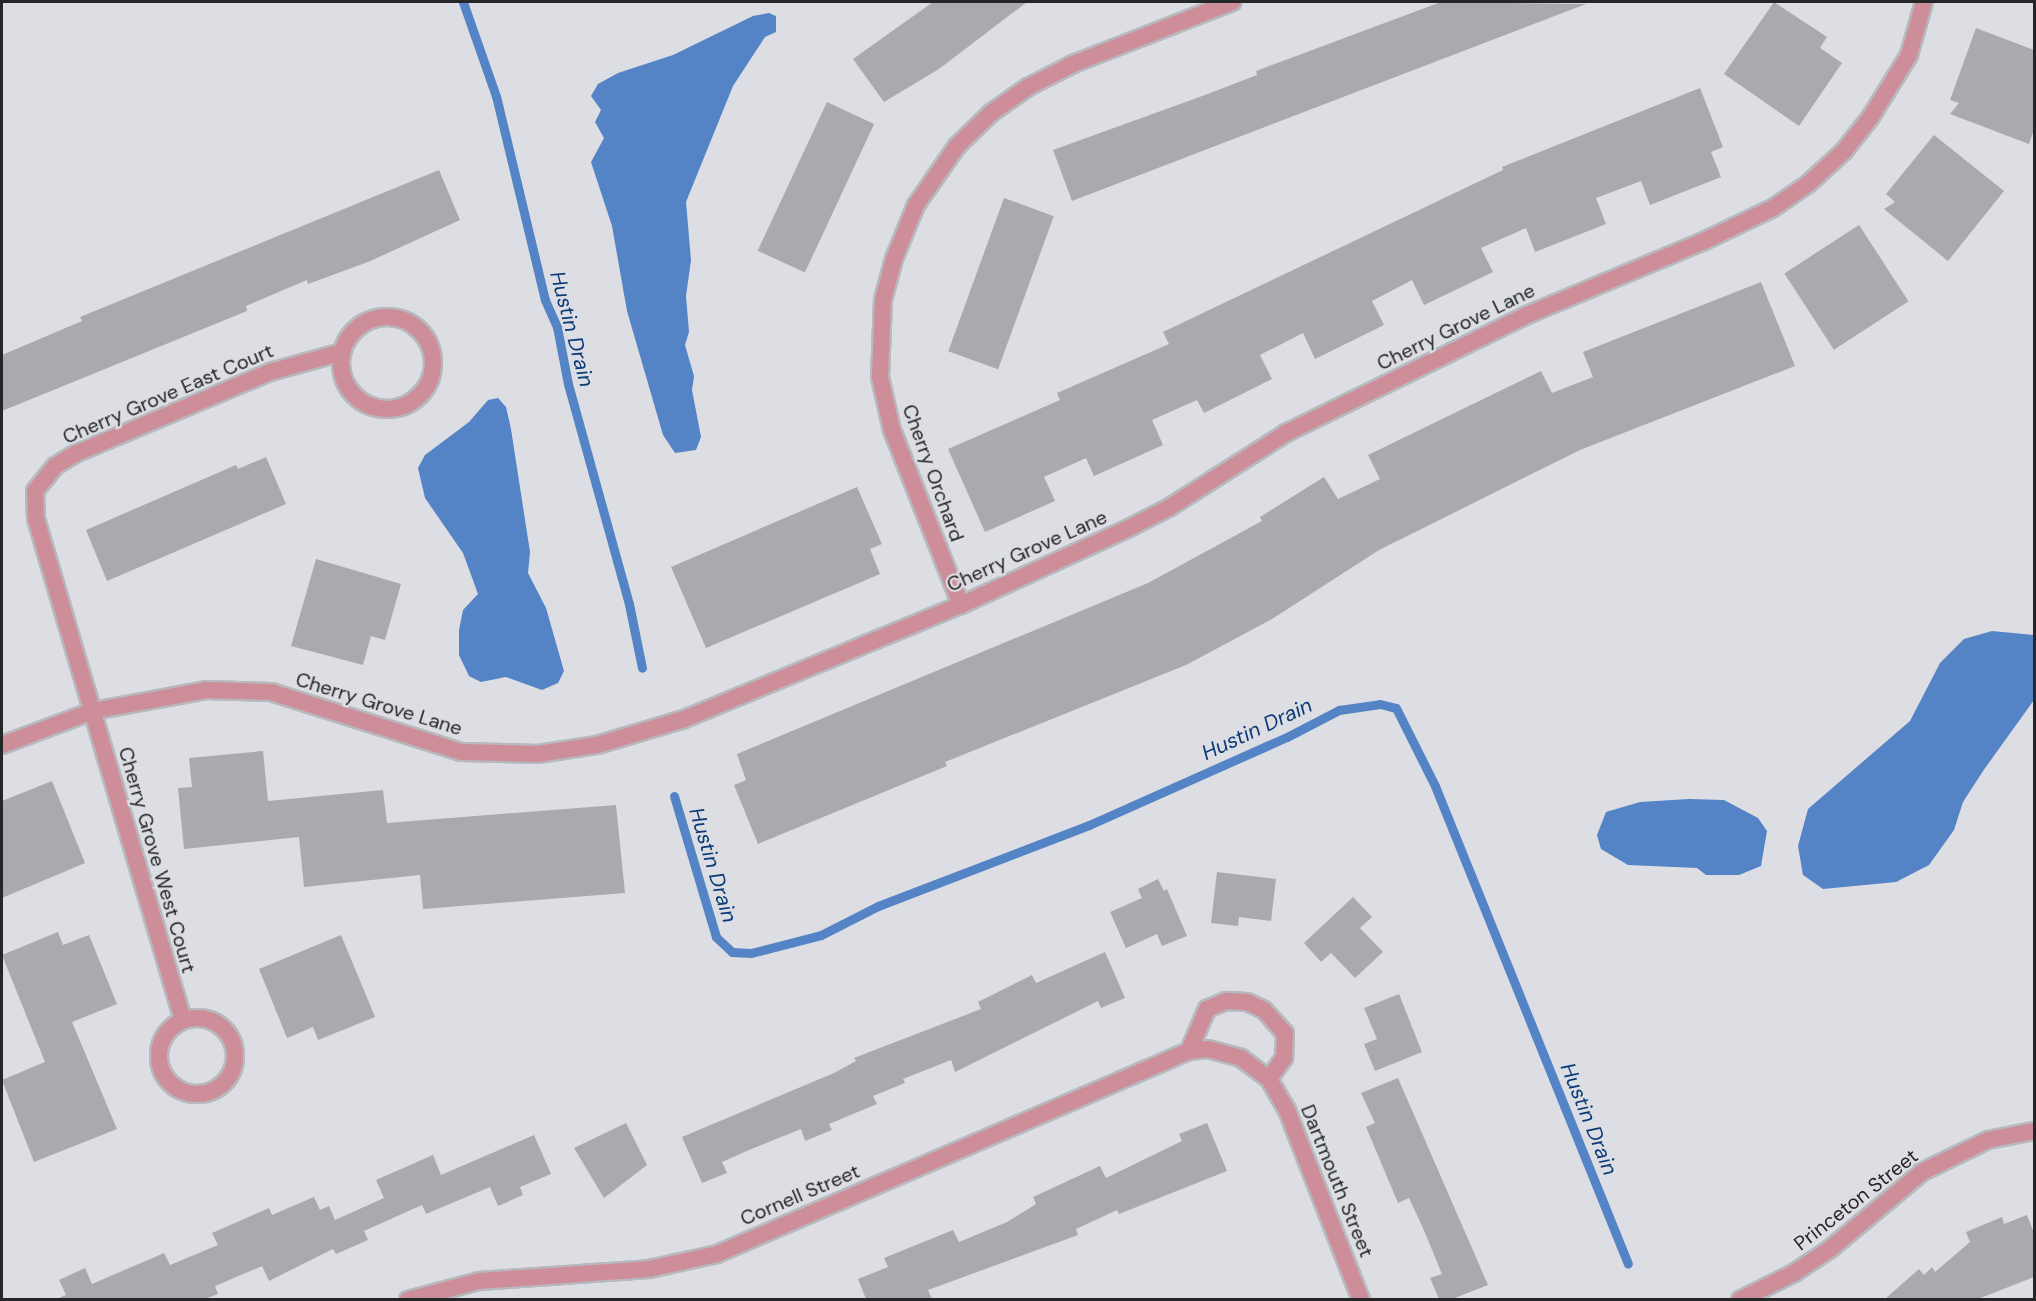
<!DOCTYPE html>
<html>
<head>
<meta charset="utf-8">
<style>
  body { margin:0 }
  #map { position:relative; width:2036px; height:1301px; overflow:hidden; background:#dcdee3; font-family:"DM Sans",sans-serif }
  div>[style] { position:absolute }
  .water>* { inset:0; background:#5483c6 }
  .stream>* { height:9px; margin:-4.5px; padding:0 4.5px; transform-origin:4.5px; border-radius:4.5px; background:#5483c6 }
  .building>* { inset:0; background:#a8aaaf; transform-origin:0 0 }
  .roads { filter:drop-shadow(2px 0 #b7b9be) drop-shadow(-2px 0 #b7b9be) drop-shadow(0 2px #b7b9be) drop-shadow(0 -2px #b7b9be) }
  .minor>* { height:16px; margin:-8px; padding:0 8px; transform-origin:8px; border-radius:8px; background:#ce8e99 }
  .minor>.ring { margin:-8px; padding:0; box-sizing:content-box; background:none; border:16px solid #ce8e99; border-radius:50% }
  span { translate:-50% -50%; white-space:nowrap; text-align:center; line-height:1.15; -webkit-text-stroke:4.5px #dcdee3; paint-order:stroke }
  .street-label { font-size:20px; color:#252628 }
  .water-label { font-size:21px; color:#0b3a78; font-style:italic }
  .frame { position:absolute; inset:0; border:3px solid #252628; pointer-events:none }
</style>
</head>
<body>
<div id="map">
  <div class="water">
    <div style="clip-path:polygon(769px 13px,776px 16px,776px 32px,765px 37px,733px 86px,686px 202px,691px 260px,686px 296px,689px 332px,685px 345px,694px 376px,692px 390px,701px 437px,696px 450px,675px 453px,663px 435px,627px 311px,612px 226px,591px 162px,604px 138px,595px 122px,601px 110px,591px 96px,598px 84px,618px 73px,673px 55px,753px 16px)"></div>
    <div style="clip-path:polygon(498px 398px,506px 407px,511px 429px,530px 552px,528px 573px,546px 608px,564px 671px,558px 683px,542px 690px,506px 677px,481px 682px,469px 676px,459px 655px,459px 630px,463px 610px,478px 594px,463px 553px,425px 498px,418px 468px,425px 455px,469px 422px,488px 400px)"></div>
    <div style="clip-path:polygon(1992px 631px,2034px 635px,2034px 700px,1983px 771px,1963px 802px,1954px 830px,1929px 865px,1896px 882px,1823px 889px,1803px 875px,1798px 846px,1808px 809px,1910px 721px,1940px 663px,1964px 639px)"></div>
    <div style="clip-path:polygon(1689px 799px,1724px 800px,1758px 818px,1767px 831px,1761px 866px,1739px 875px,1706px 875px,1697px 868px,1628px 865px,1601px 849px,1597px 835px,1606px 812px,1640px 802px)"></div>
  </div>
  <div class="stream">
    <div style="left:463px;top:2px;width:100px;rotate:70.7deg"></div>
    <div style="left:496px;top:96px;width:210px;rotate:76.5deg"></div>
    <div style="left:545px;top:300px;width:30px;rotate:66deg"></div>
    <div style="left:557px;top:327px;width:58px;rotate:79.1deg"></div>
    <div style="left:568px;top:384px;width:228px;rotate:74.5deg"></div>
    <div style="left:629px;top:604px;width:65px;rotate:78.5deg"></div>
    <div style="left:674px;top:796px;width:147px;rotate:73.4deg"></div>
    <div style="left:716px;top:937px;width:22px;rotate:43deg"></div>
    <div style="left:732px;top:952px;width:19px;rotate:3deg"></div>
    <div style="left:751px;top:953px;width:72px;rotate:-14.4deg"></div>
    <div style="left:821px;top:935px;width:64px;rotate:-27deg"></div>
    <div style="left:878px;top:906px;width:226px;rotate:-21deg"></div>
    <div style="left:1089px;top:825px;width:217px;rotate:-24deg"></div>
    <div style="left:1287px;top:737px;width:59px;rotate:-27.4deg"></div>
    <div style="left:1339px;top:710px;width:41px;rotate:-8.3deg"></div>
    <div style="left:1380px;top:704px;width:16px;rotate:14deg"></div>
    <div style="left:1396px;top:708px;width:87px;rotate:63.4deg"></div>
    <div style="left:1435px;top:786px;width:515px;rotate:68.01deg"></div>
  </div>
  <div class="building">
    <div style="clip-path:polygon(933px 2px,1027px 2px,939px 69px,884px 102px,853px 59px)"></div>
    <div style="clip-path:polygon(1441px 2px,1586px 4px,1072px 201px,1053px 150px,1205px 95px,1257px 75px,1256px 71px)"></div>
    <div style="clip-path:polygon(1774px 2px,1827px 37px,1820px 48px,1842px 63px,1799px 126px,1724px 74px)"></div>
    <div style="clip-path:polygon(1976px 28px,2034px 50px,2034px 130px,2029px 144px,1950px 114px,1959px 103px,1950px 100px)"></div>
    <div style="clip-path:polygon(1700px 88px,1723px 147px,1711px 152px,1721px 177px,1650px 205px,1641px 181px,1596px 198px,1606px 224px,1535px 252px,1526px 228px,1481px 248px,1493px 272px,1424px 305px,1412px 280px,1372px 301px,1384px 325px,1315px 359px,1303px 333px,1260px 355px,1272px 379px,1204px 413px,1197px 400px,1152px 420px,1163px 445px,1094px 476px,1086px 458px,1044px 477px,1055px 501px,985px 532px,948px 449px,1060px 400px,1057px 393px,1169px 344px,1163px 332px,1503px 170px,1502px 167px)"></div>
    <div style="left:827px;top:102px;width:52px;height:164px;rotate:25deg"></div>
    <div style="clip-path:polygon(1934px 135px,2004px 191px,1948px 261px,1884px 209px,1895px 202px,1886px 194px)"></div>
    <div style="clip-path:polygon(439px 170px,460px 220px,368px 262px,308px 284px,307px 280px,246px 306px,247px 311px,2px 411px,2px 355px,82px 321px,80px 317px)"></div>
    <div style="left:1004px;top:198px;width:53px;height:163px;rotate:20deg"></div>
    <div style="left:1859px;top:225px;width:91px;height:89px;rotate:57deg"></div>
    <div style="clip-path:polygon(1761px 282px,1795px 366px,1580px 450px,1379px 550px,1272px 619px,1186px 665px,945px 762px,947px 766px,758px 844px,734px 785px,746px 780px,737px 754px,1148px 583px,1262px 521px,1260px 517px,1324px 477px,1338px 499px,1380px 479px,1368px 455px,1541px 371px,1552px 393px,1593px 377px,1583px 352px)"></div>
    <div style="clip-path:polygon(266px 457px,286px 504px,107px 581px,86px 530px,236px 465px,238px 469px)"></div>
    <div style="clip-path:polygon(857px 487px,882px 544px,870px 549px,880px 574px,706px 648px,671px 567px)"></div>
    <div style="clip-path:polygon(316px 559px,401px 584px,385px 640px,371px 636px,363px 665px,291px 646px)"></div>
    <div style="clip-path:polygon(263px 751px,268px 801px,383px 790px,387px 823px,616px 805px,625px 893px,423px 909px,420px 875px,304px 887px,299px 837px,184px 849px,178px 788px,192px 787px,189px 758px)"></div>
    <div style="clip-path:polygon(52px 781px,85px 863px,2px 898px,2px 801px)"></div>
    <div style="clip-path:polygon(1217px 872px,1276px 879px,1271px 921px,1239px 917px,1238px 926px,1211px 923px)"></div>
    <div style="clip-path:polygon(1158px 879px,1164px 891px,1167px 889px,1187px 936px,1162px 946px,1157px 934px,1126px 948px,1110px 912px,1142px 898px,1138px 889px)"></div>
    <div style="clip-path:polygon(1353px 897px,1372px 917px,1360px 928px,1383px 952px,1355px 978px,1331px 953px,1321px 962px,1304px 943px)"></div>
    <div style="clip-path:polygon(58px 932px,63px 945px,89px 935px,117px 1004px,72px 1022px,117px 1129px,34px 1162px,2px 1080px,45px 1062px,2px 955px)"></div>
    <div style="clip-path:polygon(341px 935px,375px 1017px,318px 1040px,313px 1027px,287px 1038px,259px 969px)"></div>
    <div style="clip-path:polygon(1105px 952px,1125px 998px,1101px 1008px,1098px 1001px,955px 1072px,951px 1060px,903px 1079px,905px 1083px,873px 1096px,877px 1104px,829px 1124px,832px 1130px,805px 1141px,801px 1129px,749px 1150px,722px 1162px,727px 1173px,702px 1183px,682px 1137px,834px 1073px,856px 1061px,854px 1058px,981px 1009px,978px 1002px,1032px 975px,1036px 983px)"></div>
    <div style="clip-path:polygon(1399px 994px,1422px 1052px,1375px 1071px,1364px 1044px,1377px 1039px,1364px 1008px)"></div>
    <div style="clip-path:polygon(1398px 1078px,1488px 1285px,1452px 1299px,1439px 1299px,1430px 1278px,1442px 1274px,1423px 1228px,1409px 1198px,1398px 1203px,1366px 1127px,1375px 1123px,1361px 1093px)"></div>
    <div style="clip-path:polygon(626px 1123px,647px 1165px,604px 1198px,574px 1148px)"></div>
    <div style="clip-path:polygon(1207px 1123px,1227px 1171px,1119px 1214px,1117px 1210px,1076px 1229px,1078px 1235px,928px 1290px,932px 1299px,866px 1299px,858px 1279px,888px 1267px,884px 1258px,953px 1230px,959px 1242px,1007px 1222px,1036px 1204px,1033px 1197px,1100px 1166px,1106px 1178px,1182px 1141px,1179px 1134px)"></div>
    <div style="clip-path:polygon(534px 1135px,551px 1174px,520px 1187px,523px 1195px,498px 1206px,490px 1187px,426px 1214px,422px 1205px,364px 1231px,368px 1240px,336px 1254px,333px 1249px,269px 1281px,262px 1266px,215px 1286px,218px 1294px,205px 1299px,56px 1299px,66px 1295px,59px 1280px,85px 1268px,92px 1284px,164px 1253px,170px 1265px,218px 1245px,212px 1233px,269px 1208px,272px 1215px,314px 1197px,320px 1210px,329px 1206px,335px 1220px,384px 1198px,376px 1180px,433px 1155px,441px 1175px)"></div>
    <div style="clip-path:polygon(2027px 1215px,2034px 1233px,2034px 1277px,1978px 1299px,1885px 1299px,1919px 1269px,1924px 1275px,1932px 1267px,1935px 1272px,1970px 1242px,1966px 1232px,2002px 1217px,2004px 1224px)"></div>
  </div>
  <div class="roads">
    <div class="minor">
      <div class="ring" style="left:341px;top:317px;width:76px;height:76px"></div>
      <div style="left:961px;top:605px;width:188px;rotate:-111.5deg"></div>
      <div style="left:892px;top:430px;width:54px;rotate:-102.8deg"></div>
      <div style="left:880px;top:377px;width:77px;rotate:-87.8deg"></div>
      <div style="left:883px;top:300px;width:42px;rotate:-75deg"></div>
      <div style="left:894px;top:259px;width:58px;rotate:-67.8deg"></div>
      <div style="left:916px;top:205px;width:72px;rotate:-55.2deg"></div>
      <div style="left:957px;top:146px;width:47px;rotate:-44.1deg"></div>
      <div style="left:991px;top:113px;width:45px;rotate:-35.1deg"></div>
      <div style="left:1028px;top:87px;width:51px;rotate:-27.1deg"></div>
      <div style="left:1073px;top:64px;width:171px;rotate:-21.3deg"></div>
      <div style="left:2px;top:745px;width:97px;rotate:-20.5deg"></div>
      <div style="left:93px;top:711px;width:115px;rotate:-10.5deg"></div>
      <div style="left:206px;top:690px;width:65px;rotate:1.8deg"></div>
      <div style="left:271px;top:692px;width:199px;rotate:17.5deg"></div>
      <div style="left:461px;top:752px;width:77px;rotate:1.5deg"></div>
      <div style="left:538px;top:754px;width:60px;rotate:-8.7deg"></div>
      <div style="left:597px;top:745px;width:91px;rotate:-16.6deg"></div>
      <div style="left:684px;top:719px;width:300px;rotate:-22.4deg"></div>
      <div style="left:961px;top:605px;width:180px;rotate:-24.6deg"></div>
      <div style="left:1125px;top:530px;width:51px;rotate:-27.1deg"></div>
      <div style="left:1170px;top:507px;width:138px;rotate:-32.5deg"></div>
      <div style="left:1286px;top:433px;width:268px;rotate:-26.1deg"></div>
      <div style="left:1527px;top:315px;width:192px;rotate:-22.7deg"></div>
      <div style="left:1704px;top:241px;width:76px;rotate:-25.6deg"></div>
      <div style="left:1773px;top:208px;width:42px;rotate:-34.4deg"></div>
      <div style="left:1808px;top:184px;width:49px;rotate:-42.5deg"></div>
      <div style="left:1844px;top:151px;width:42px;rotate:-51.8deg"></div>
      <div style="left:1870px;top:118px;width:74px;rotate:-58.2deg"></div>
      <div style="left:1909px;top:55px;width:55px;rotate:-74.2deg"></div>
      <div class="ring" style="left:159px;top:1018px;width:60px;height:60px"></div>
      <div style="left:183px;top:1020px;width:522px;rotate:-106.35deg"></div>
      <div style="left:36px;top:519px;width:28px;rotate:-92deg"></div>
      <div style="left:35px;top:491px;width:32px;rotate:-51deg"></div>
      <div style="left:55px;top:466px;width:26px;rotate:-31deg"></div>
      <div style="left:77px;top:453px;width:209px;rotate:-22.8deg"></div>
      <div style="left:270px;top:372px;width:75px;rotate:-15.5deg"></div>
      <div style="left:1189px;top:1051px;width:46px;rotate:-66.8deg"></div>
      <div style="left:1207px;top:1009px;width:21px;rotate:-23deg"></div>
      <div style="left:1226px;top:1001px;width:21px;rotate:3deg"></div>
      <div style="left:1247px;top:1002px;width:19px;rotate:25deg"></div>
      <div style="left:1264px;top:1010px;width:31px;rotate:48deg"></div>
      <div style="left:1285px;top:1033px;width:25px;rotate:92deg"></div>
      <div style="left:1284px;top:1058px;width:26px;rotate:126deg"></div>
      <div style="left:408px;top:1300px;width:73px;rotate:-15deg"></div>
      <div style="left:479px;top:1281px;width:170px;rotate:-4deg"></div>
      <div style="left:649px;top:1269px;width:70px;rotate:-12.4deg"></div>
      <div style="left:717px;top:1254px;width:514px;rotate:-23.27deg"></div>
      <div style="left:1189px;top:1051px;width:19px;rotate:-6deg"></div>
      <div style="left:1208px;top:1049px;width:34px;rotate:15deg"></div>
      <div style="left:1241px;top:1058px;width:35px;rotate:37deg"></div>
      <div style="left:1269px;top:1079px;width:36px;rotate:60deg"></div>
      <div style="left:1287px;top:1110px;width:204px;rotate:68.7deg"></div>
      <div style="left:1740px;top:1300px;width:60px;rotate:-26.6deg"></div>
      <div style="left:1794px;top:1273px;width:43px;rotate:-33.7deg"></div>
      <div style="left:1830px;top:1249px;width:120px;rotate:-39.9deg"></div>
      <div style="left:1922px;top:1172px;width:73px;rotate:-25.9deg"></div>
      <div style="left:1988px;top:1140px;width:47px;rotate:-11.1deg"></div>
    </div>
  </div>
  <div class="street-label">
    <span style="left:1456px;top:327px;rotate:-26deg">Cherry Grove Lane</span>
    <span style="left:168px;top:394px;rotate:-23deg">Cherry Grove East Court</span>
    <span style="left:933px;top:473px;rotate:70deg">Cherry Orchard</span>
    <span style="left:1027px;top:551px;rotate:-24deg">Cherry Grove Lane</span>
    <span style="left:379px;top:704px;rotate:17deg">Cherry Grove Lane</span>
    <span style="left:157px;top:860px;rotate:74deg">Cherry Grove West Court</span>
    <span style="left:1337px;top:1181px;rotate:68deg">Dartmouth Street</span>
    <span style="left:800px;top:1195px;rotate:-23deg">Cornell Street</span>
    <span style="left:1856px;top:1200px;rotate:-38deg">Princeton Street</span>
  </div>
  <div class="water-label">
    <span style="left:572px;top:329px;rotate:75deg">Hustin Drain</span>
    <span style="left:1257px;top:729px;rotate:-25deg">Hustin Drain</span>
    <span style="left:713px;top:865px;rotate:73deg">Hustin Drain</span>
    <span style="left:1589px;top:1119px;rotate:68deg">Hustin Drain</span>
  </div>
  <div class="frame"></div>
</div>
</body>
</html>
